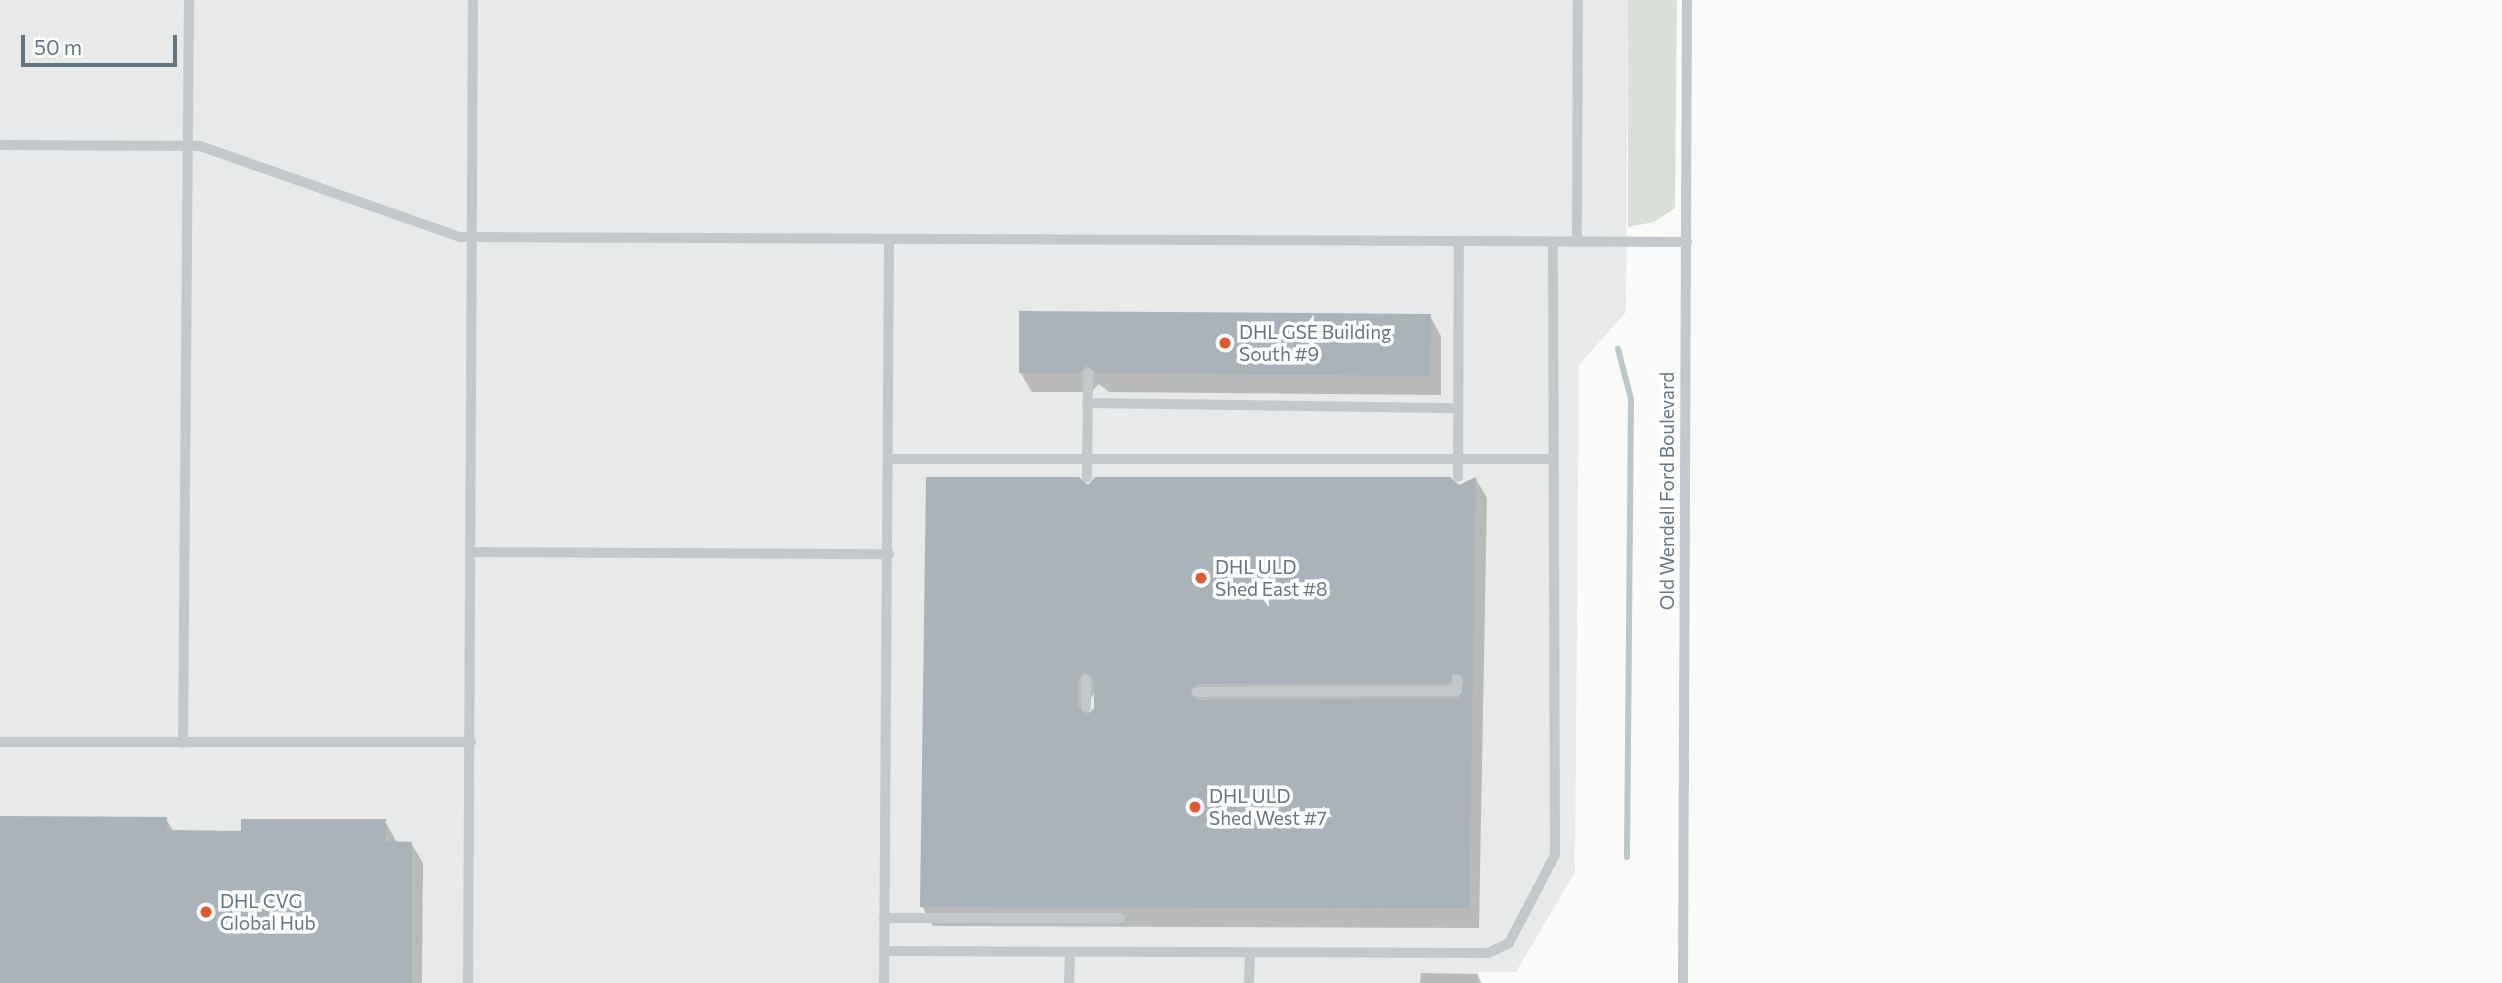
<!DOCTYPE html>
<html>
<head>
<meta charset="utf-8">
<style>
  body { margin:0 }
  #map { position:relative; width:2502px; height:983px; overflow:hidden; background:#fafaf8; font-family:Commissioner,sans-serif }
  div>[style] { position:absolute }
  .built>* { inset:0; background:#e8e9e9 }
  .green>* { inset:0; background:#dadfd7 }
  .shadow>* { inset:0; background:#0003 }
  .stream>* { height:6px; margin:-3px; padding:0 3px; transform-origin:3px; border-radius:3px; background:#bbc7cb }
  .building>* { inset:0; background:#aab3b9 }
  .service>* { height:10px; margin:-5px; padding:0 5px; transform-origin:5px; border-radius:5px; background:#c3c8cc }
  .dots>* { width:19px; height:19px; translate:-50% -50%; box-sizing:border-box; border:4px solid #fff; border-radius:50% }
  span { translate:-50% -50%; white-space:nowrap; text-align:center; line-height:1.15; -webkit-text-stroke:7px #fff; paint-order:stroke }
  .poi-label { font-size:19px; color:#657683 }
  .left { translate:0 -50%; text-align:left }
  .street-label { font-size:19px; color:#657683 }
  .scale { position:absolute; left:21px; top:35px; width:156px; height:32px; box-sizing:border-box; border:4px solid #657683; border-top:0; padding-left:9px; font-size:21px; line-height:24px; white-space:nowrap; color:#657683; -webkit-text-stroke:5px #fff; paint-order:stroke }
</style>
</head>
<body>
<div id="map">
  <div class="built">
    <div style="clip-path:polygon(0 0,1628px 0,1626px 312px,1579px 365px,1575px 872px,1516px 972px,1478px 972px,1478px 983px,0 983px)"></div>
  </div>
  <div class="green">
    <div style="clip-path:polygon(1628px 0,1677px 0,1675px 208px,1654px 222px,1628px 227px)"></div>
  </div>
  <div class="shadow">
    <div style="clip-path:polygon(1430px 316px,1441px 336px,1441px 395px,1109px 392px,1099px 384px,1091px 392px,1032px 392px,1020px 372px)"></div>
    <div style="clip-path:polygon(evenodd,1476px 479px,1487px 498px,1479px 928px,933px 926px,922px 906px,1088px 487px,1458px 487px,1476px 479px,1095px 693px,1094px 713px,1089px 714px,1089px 700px,1095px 693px)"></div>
    <div style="clip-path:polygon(0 818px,166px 819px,174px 832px,243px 833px,385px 821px,397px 843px,411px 843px,423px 863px,422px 983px,0 983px)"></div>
    <div style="clip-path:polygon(1421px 973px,1477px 974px,1482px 983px,1420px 983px)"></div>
  </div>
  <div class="stream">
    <div style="left:1618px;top:349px;width:52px;rotate:75.4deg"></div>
    <div style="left:1631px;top:399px;width:458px;rotate:90.5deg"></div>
  </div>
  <div class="building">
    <div style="clip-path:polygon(1019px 311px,1431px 314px,1430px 376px,1096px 373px,1087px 365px,1080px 373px,1019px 373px)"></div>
    <div style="clip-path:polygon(evenodd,926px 477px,1079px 477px,1088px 485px,1095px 477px,1450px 477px,1459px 485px,1476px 477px,1469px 908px,920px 907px,926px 477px,1085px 672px,1094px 680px,1094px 708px,1087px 715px,1078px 707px,1078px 679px,1085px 672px,926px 477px,1453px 673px,1465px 678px,1458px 699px,1197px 700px,1189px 693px,1197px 684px,1449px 683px,1453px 673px)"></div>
    <div style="clip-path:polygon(0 816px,167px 817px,167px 830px,241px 831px,241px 819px,386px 819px,386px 841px,412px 842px,412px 983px,0 983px)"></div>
  </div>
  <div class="service">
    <div style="left:0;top:145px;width:200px;rotate:0.3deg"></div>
    <div style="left:200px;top:146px;width:275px;rotate:19.3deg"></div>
    <div style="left:460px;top:237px;width:1227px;rotate:0.23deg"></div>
    <div style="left:1577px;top:242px;width:242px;rotate:-89.8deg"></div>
    <div style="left:1087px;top:403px;width:371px;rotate:0.8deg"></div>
    <div style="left:888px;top:459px;width:665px"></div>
    <div style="left:1087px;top:477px;width:104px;rotate:-89.4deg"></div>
    <div style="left:1458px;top:477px;width:235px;rotate:-89.8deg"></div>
    <div style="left:471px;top:552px;width:418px;rotate:0.3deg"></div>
    <div style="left:1086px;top:680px;width:27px;rotate:90deg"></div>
    <div style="left:1197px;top:692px;width:260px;rotate:-0.2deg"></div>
    <div style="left:1457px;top:691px;width:12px;rotate:-90deg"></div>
    <div style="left:0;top:742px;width:471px"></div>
    <div style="left:183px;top:743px;width:743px;rotate:-89.54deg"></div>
    <div style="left:884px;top:918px;width:236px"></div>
    <div style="left:884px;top:951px;width:604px;rotate:0.19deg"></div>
    <div style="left:1488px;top:953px;width:23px;rotate:-25deg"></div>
    <div style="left:1509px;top:943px;width:99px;rotate:-62.4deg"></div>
    <div style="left:1555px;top:855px;width:613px;rotate:-90.19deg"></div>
    <div style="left:468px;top:983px;width:983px;rotate:-89.71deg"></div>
    <div style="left:884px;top:983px;width:744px;rotate:-89.61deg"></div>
    <div style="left:1069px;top:983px;width:31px;rotate:-88deg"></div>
    <div style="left:1249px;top:983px;width:30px;rotate:-88deg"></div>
    <div style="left:1683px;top:983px;width:983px;rotate:-89.77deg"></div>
  </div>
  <div class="dots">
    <div style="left:1225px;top:343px;background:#e4572e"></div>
    <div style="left:1201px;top:578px;background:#e4572e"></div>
    <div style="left:1195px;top:807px;background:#e4572e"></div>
    <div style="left:206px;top:912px;background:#e4572e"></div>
  </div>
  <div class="poi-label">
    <span class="left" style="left:1239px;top:343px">DHL GSE Building<br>South #9</span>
    <span class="left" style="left:1215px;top:578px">DHL ULD<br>Shed East #8</span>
    <span class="left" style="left:1209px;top:807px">DHL ULD<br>Shed West #7</span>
    <span class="left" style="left:220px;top:912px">DHL CVG<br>Global Hub</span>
  </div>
  <div class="street-label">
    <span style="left:1667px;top:491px;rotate:-90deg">Old Wendell Ford Boulevard</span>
  </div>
  <div class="scale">50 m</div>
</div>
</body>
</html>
